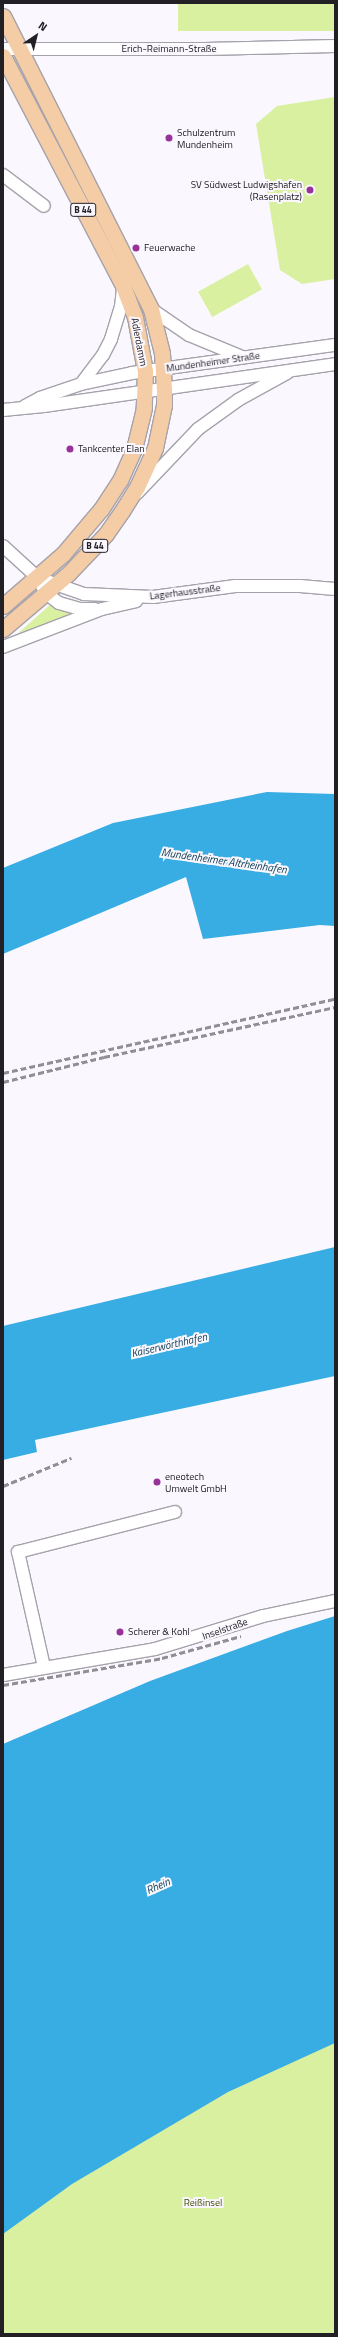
<!DOCTYPE html>
<html>
<head>
<meta charset="utf-8">
<style>
  body { margin:0 }
  #map { position:relative; width:338px; height:2337px; overflow:hidden; background:#faf7fe; font-family:"Titillium Web",sans-serif }
  div>[style] { position:absolute }
  .green>* { inset:0; background:#d9f0a0; transform-origin:0 0 }
  .water>* { inset:0; background:#38ade3 }
  .roads { filter:drop-shadow(1px 0 #a6a2ab) drop-shadow(-1px 0 #a6a2ab) drop-shadow(0 1px #a6a2ab) drop-shadow(0 -1px #a6a2ab) }
  .minor>* { height:12px; margin:-6px; padding:0 6px; transform-origin:6px; border-radius:6px; background:#fff }
  .major>* { height:15px; margin:-7.5px; padding:0 7.5px; transform-origin:7.5px; border-radius:7.5px; background:#f4cca5 }
  .rail>* { height:3px; margin-top:-1.5px; transform-origin:0; background:repeating-linear-gradient(90deg,#918e94 0 6px,transparent 0 9px) }
  .dots>* { width:11px; height:11px; translate:-50% -50%; box-sizing:border-box; border:2px solid #faf7fe; border-radius:50% }
  span { translate:-50% -50%; white-space:nowrap; text-align:center; line-height:1.15; -webkit-text-stroke:4px #faf7fe; paint-order:stroke }
  .shield-label span { padding:1px 3px; background:#faf7fe; border:1px solid; border-radius:3px; -webkit-text-stroke-width:0 }
  .shield-label { font-size:9px; color:#222024; font-weight:700 }
  .street-label { font-size:10px; color:#222024 }
  .poi-label { font-size:10px; color:#222024 }
  .left { translate:0 -50%; text-align:left }
  .right { translate:-100% -50%; text-align:right }
  .park-label { font-size:10px; color:#3e4d01 }
  .water-label { font-size:11px; color:#14445a; font-style:italic }
  .frame { position:absolute; inset:0; border:4px solid #222024; pointer-events:none }
  .north { position:absolute; left:16px; top:16px; width:40px; height:40px; -webkit-text-stroke:3px #faf7fe; paint-order:stroke; rotate:35deg; font-size:11px; font-weight:700; line-height:16px; text-align:center; color:#222024 }
  .north::after { content:''; display:block; margin:auto; width:14px; height:18px; background:#222024; clip-path:polygon(50% 0,100% 100%,50% 72%,0 100%) }
</style>
</head>
<body>
<div id="map">
  <div class="green">
    <div style="left:178px;top:3px;width:157px;height:28px"></div>
    <div style="clip-path:polygon(335px 97px,335px 279px,302px 284px,280px 270px,256px 124px,277px 106px)"></div>
    <div style="left:248px;top:264px;width:29px;height:57px;rotate:61deg"></div>
    <div style="clip-path:polygon(51px 604px,76px 614px,15px 636px)"></div>
    <div style="clip-path:polygon(335px 1989px,335px 2334px,3px 2334px,3px 2170px)"></div>
  </div>
  <div class="water">
    <div style="clip-path:polygon(267px 792px,335px 794px,335px 926px,320px 925px,203px 939px,186px 877px,3px 954px,3px 868px,113px 823px)"></div>
    <div style="clip-path:polygon(335px 1247px,335px 1376px,35px 1440px,37px 1452px,3px 1460px,3px 1326px)"></div>
    <div style="clip-path:polygon(335px 1616px,335px 2043px,228px 2092px,72px 2184px,3px 2234px,3px 1744px,150px 1681px,287px 1631px)"></div>
  </div>
  <div class="roads">
    <div class="minor">
      <div style="left:3px;top:49px;width:202px"></div>
      <div style="left:205px;top:49px;width:130px;rotate:-1.3deg"></div>
      <div style="left:3px;top:175px;width:51px;rotate:37.1deg"></div>
      <div style="left:151px;top:309px;width:46px;rotate:34.4deg"></div>
      <div style="left:189px;top:335px;width:57px;rotate:22.5deg"></div>
      <div style="left:81px;top:384px;width:36px;rotate:-53deg"></div>
      <div style="left:103px;top:355px;width:18px;rotate:-63deg"></div>
      <div style="left:111px;top:339px;width:34px;rotate:-73deg"></div>
      <div style="left:121px;top:307px;width:20px;rotate:-84deg"></div>
      <div style="left:25px;top:406px;width:17px;rotate:-28deg"></div>
      <div style="left:40px;top:398px;width:43px;rotate:-18.9deg"></div>
      <div style="left:81px;top:384px;width:52px;rotate:-12.2deg"></div>
      <div style="left:132px;top:373px;width:205px;rotate:-7.9deg"></div>
      <div style="left:3px;top:410px;width:41px;rotate:-5.6deg"></div>
      <div style="left:44px;top:406px;width:294px;rotate:-8.2deg"></div>
      <div style="left:137px;top:493px;width:88px;rotate:-46.4deg"></div>
      <div style="left:198px;top:429px;width:49px;rotate:-35.9deg"></div>
      <div style="left:238px;top:400px;width:56px;rotate:-28.9deg"></div>
      <div style="left:3px;top:546px;width:47px;rotate:42.4deg"></div>
      <div style="left:38px;top:578px;width:49px;rotate:19.2deg"></div>
      <div style="left:84px;top:594px;width:69px;rotate:2.5deg"></div>
      <div style="left:153px;top:597px;width:83px;rotate:-7.6deg"></div>
      <div style="left:235px;top:586px;width:65px"></div>
      <div style="left:300px;top:586px;width:35px;rotate:5deg"></div>
      <div style="left:42px;top:586px;width:9px;rotate:58deg"></div>
      <div style="left:47px;top:594px;width:15px;rotate:37deg"></div>
      <div style="left:59px;top:603px;width:22px;rotate:16deg"></div>
      <div style="left:80px;top:609px;width:15px"></div>
      <div style="left:3px;top:647px;width:106px;rotate:-21deg"></div>
      <div style="left:102px;top:609px;width:35px;rotate:-13deg"></div>
      <div style="left:44px;top:1667px;width:118px;rotate:-102.7deg"></div>
      <div style="left:18px;top:1552px;width:162px;rotate:-14.3deg"></div>
      <div style="left:3px;top:1675px;width:154px;rotate:-9.7deg"></div>
      <div style="left:155px;top:1649px;width:113px;rotate:-17deg"></div>
      <div style="left:263px;top:1616px;width:74px;rotate:-11.8deg"></div>
    </div>
    <div class="major">
      <div style="left:3px;top:16px;width:328px;rotate:63.2deg"></div>
      <div style="left:151px;top:309px;width:45px;rotate:76deg"></div>
      <div style="left:162px;top:353px;width:36px;rotate:87deg"></div>
      <div style="left:164px;top:389px;width:16px;rotate:90deg"></div>
      <div style="left:164px;top:405px;width:44px;rotate:101.8deg"></div>
      <div style="left:155px;top:448px;width:43px;rotate:114.8deg"></div>
      <div style="left:137px;top:487px;width:28px;rotate:122deg"></div>
      <div style="left:122px;top:511px;width:28px;rotate:125deg"></div>
      <div style="left:106px;top:534px;width:54px;rotate:133.5deg"></div>
      <div style="left:69px;top:573px;width:87px;rotate:139.7deg"></div>
      <div style="left:3px;top:56px;width:259px;rotate:62.4deg"></div>
      <div style="left:123px;top:286px;width:33px;rotate:69deg"></div>
      <div style="left:135px;top:317px;width:55px;rotate:79.5deg"></div>
      <div style="left:145px;top:371px;width:37px;rotate:92deg"></div>
      <div style="left:144px;top:408px;width:42px;rotate:103.7deg"></div>
      <div style="left:134px;top:449px;width:34px;rotate:114deg"></div>
      <div style="left:120px;top:480px;width:35px;rotate:123deg"></div>
      <div style="left:101px;top:509px;width:59px;rotate:130.2deg"></div>
      <div style="left:63px;top:554px;width:79px;rotate:139.1deg"></div>
    </div>
  </div>
  <div class="rail">
    <div style="left:3px;top:1073px;width:340px;rotate:-12.6deg"></div>
    <div style="left:3px;top:1082px;width:104px;rotate:-13.9deg"></div>
    <div style="left:104px;top:1057px;width:236px;rotate:-12.2deg"></div>
    <div style="left:3px;top:1486px;width:74px;rotate:-22.4deg"></div>
    <div style="left:3px;top:1685px;width:161px;rotate:-9.6deg"></div>
    <div style="left:162px;top:1658px;width:82px;rotate:-15.6deg"></div>
  </div>
  <div class="dots">
    <div style="left:169px;top:138px;background:#963298"></div>
    <div style="left:310px;top:190px;background:#963298"></div>
    <div style="left:136px;top:248px;background:#963298"></div>
    <div style="left:70px;top:449px;background:#963298"></div>
    <div style="left:157px;top:1482px;background:#963298"></div>
    <div style="left:120px;top:1632px;background:#963298"></div>
  </div>
  <div class="shield-label">
    <span style="left:83px;top:210px">B 44</span>
    <span style="left:95px;top:546px">B 44</span>
  </div>
  <div class="street-label">
    <span style="left:169px;top:49px">Erich-Reimann-Straße</span>
    <span style="left:139px;top:342px;rotate:79deg">Adlerdamm</span>
    <span style="left:213px;top:362px;rotate:-8deg">Mundenheimer Straße</span>
    <span style="left:185px;top:592px;rotate:-7deg">Lagerhausstraße</span>
    <span style="left:225px;top:1629px;rotate:-19deg">Inselstraße</span>
  </div>
  <div class="poi-label">
    <span class="left" style="left:177px;top:138px">Schulzentrum<br>Mundenheim</span>
    <span class="right" style="left:302px;top:190px">SV Südwest Ludwigshafen<br>(Rasenplatz)</span>
    <span class="left" style="left:144px;top:248px">Feuerwache</span>
    <span class="left" style="left:78px;top:449px">Tankcenter Elan</span>
    <span class="left" style="left:165px;top:1482px">eneotech<br>Umwelt GmbH</span>
    <span class="left" style="left:128px;top:1632px">Scherer &amp; Kohl</span>
  </div>
  <div class="park-label">
    <span style="left:203px;top:2203px">Reißinsel</span>
  </div>
  <div class="water-label">
    <span style="left:224px;top:861px;rotate:8deg">Mundenheimer Altrheinhafen</span>
    <span style="left:169px;top:1345px;rotate:-13deg">Kaiserwörthhafen</span>
    <span style="left:158px;top:1886px;rotate:-24deg">Rhein</span>
  </div>
  <div class="frame"></div>
  <div class="north">N</div>
</div>
</body>
</html>
